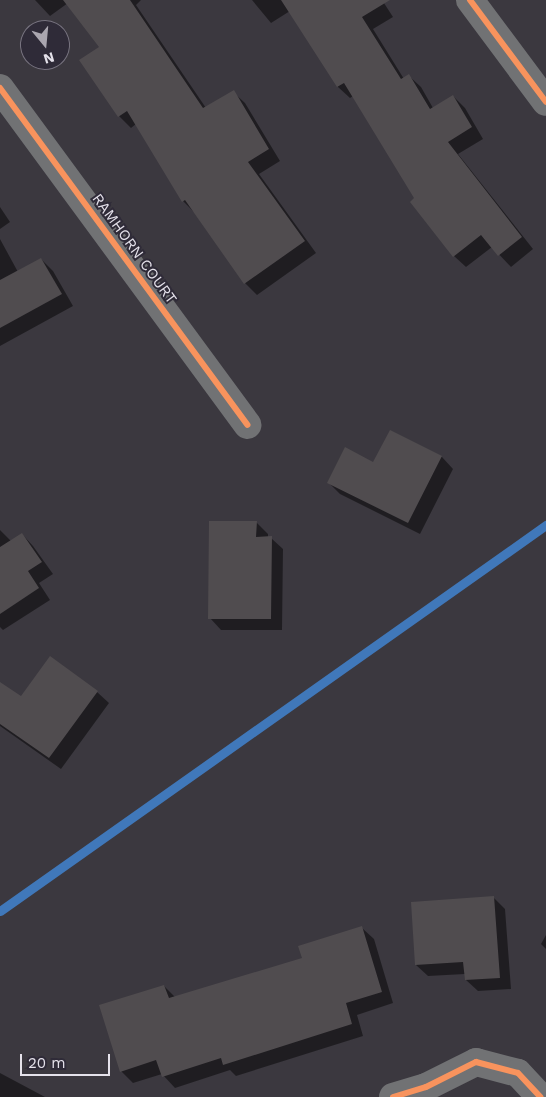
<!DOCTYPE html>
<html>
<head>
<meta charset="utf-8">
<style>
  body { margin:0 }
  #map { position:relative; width:546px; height:1097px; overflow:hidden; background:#3b383f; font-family:"Work Sans",sans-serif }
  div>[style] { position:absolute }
  .shadow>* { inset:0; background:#0007 }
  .stream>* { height:9px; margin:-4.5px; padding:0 4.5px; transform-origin:4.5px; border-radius:4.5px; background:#4078ba }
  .building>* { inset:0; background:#504c4f }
  .minor>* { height:28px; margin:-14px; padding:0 14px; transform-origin:14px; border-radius:14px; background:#717274 }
  .cycleway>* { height:6px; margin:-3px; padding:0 3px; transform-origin:3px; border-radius:3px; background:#f8935d }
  span { translate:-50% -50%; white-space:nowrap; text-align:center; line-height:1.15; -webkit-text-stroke:4px #2f2b38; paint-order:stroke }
  .street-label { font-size:15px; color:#e5e2eb }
  .north { position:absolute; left:20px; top:20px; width:50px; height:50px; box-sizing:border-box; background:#2f2b38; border:1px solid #787480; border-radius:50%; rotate:163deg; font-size:14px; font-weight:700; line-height:20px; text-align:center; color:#e5e2eb }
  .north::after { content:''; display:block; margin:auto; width:18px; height:22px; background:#aaa6af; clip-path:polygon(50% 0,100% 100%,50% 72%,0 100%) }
  .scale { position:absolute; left:20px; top:1054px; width:90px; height:22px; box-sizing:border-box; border:2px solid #e5e2eb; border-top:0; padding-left:6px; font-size:15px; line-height:18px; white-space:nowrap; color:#e5e2eb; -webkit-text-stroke:4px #2f2b38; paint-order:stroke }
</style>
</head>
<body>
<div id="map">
  <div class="shadow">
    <div style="clip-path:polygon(35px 0,141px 0,136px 5px,206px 108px,233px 92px,245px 103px,280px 161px,259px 174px,316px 253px,257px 295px,245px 283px,195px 213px,183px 201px,136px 124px,131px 128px,119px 116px,101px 47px,68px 3px,50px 16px)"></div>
    <div style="clip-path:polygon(252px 0,382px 0,393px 17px,373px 29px,404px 79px,409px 76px,421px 87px,433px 108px,453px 96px,465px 108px,483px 139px,458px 154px,533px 249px,511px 267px,492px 247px,466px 267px,454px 256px,416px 199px,353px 96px,350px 98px,338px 87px,290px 11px,271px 23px)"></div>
    <div style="clip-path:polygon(0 207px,10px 222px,0 229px)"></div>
    <div style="clip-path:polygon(0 239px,18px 272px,41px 259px,53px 271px,73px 306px,0 346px)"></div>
    <div style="clip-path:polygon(390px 432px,442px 457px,453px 469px,420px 534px,340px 494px,328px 482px,374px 463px)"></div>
    <div style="clip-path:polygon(256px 522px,268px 534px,268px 538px,271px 538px,283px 549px,282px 630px,221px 630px,210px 618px)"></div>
    <div style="clip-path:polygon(0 530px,11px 541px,22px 534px,33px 546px,53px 574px,39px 583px,50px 600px,3px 630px,0 627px)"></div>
    <div style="clip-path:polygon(0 683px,21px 698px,97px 692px,109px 703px,61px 769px,0 726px)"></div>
    <div style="clip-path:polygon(493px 897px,505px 909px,511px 989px,478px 991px,466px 980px,465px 974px,428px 976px,416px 965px)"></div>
    <div style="clip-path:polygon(362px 928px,374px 939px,393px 1003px,357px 1015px,363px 1036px,236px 1076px,230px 1070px,175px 1088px,162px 1074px,133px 1083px,121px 1071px,164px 986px,176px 998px,303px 959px)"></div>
    <div style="clip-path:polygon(546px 935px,546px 949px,541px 944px)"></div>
    <div style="clip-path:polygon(0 1073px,45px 1097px,0 1097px)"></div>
  </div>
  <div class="stream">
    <div style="left:0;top:911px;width:669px;rotate:-35.26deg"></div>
  </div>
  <div class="building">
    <div style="clip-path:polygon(63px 0,130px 0,203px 108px,234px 90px,269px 149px,248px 162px,305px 241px,244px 284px,185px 200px,182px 202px,127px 111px,118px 117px,79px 60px,99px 47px)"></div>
    <div style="clip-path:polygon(281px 0,390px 0,362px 17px,401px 79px,409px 74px,430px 109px,453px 95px,472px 127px,448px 142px,522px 237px,498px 256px,481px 235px,453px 257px,410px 202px,414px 198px,344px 83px,337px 87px)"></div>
    <div style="clip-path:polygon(41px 258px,62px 294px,0 328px,0 280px)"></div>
    <div style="clip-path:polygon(390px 430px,442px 456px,408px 523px,327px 483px,345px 447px,373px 462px)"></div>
    <div style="clip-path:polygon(209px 521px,257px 521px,256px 537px,272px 536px,271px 619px,208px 619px)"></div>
    <div style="clip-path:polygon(22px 533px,42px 562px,28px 571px,39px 588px,0 614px,0 547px)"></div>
    <div style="clip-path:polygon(50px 656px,98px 691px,49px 758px,0 724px,0 682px,21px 696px)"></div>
    <div style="clip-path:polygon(494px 896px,500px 978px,465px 980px,463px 962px,415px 965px,411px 902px)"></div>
    <div style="clip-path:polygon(362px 926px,382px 992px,346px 1003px,352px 1024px,223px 1065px,221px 1058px,162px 1077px,156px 1060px,120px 1072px,99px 1005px,164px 985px,169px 998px,302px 958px,298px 946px)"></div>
  </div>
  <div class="minor">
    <div style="left:470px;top:0;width:127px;rotate:53.3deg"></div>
    <div style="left:0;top:88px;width:418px;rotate:53.7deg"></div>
    <div style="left:393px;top:1097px;width:34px;rotate:-17deg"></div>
    <div style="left:426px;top:1087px;width:56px;rotate:-26.6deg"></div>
    <div style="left:476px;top:1062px;width:43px;rotate:14.7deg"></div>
    <div style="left:518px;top:1073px;width:33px;rotate:47deg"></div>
  </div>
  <div class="cycleway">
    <div style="left:470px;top:0;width:127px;rotate:53.3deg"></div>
    <div style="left:0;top:88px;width:418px;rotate:53.7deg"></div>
    <div style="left:393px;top:1097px;width:34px;rotate:-17deg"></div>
    <div style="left:426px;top:1087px;width:56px;rotate:-26.6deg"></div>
    <div style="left:476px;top:1062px;width:43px;rotate:14.7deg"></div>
    <div style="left:518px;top:1073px;width:33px;rotate:47deg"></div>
  </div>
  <div class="street-label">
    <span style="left:134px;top:249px;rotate:54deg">RAMHORN COURT</span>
  </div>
  <div class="north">N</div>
  <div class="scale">20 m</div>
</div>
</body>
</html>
